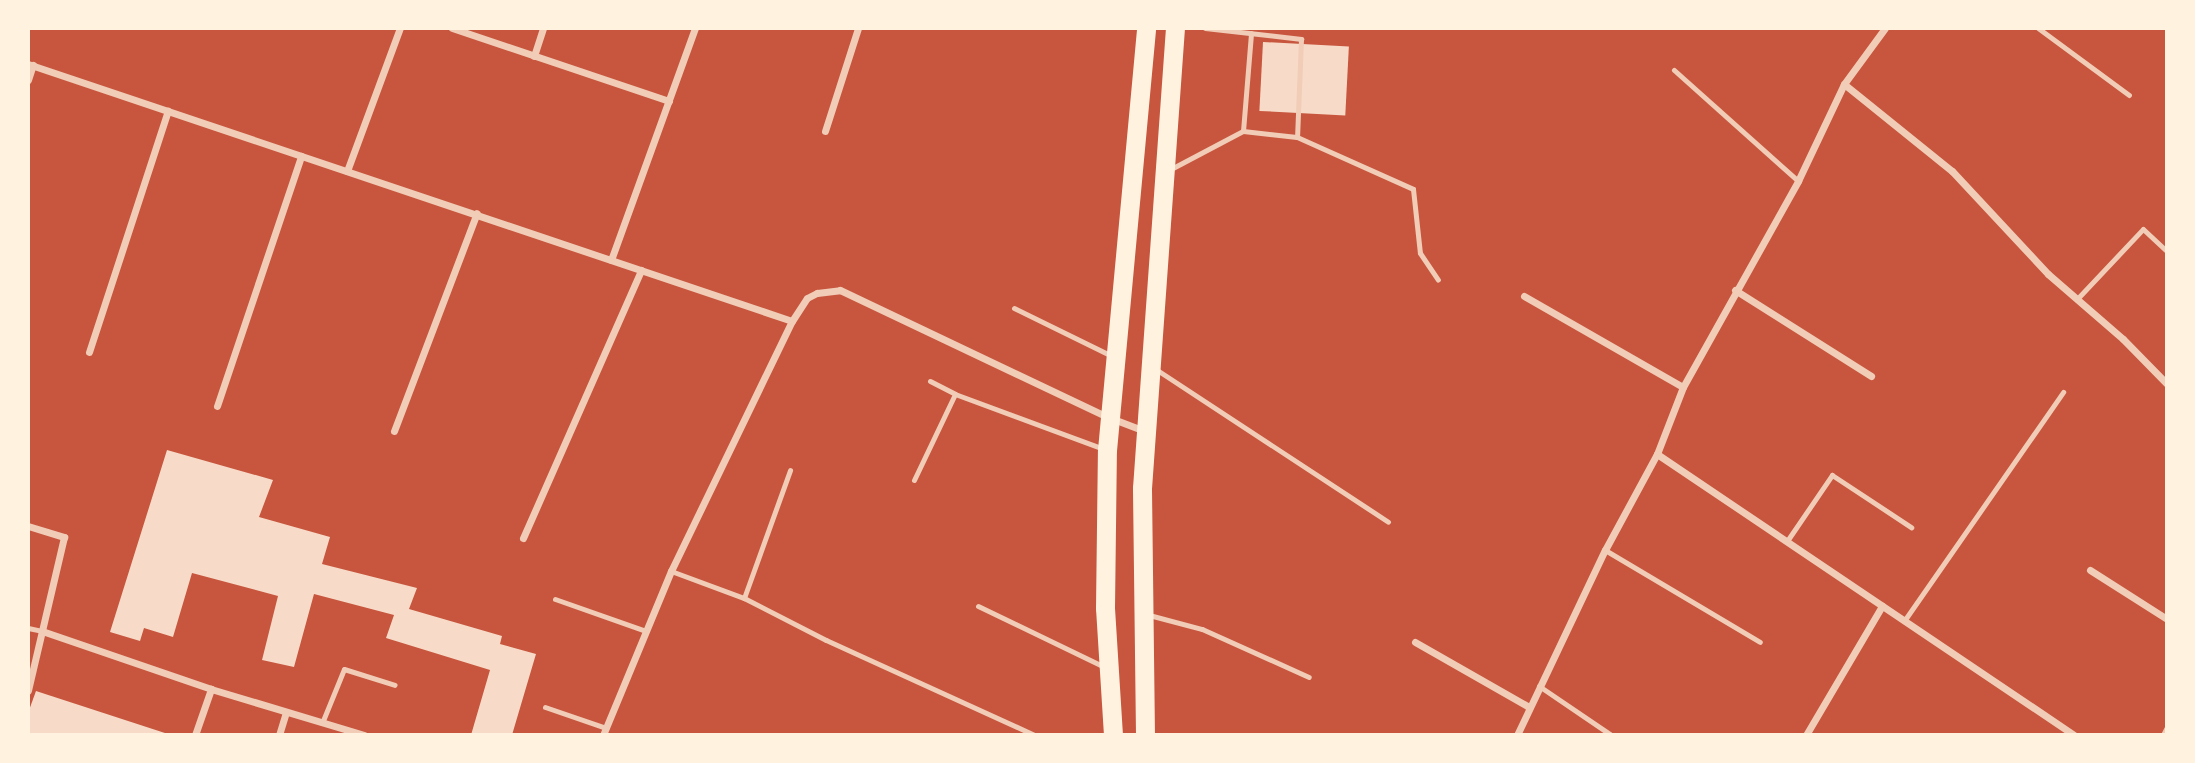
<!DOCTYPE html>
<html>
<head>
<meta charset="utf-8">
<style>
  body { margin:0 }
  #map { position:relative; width:2195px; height:763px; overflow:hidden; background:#c8553d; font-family:Merriweather,serif }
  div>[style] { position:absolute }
  .building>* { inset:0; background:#f7dbc8; transform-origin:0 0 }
  .service>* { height:5px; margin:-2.5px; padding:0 2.5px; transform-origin:2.5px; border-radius:2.5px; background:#f1ccb7 }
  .minor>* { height:7px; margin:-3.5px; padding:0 3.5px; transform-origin:3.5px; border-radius:3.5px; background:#f1ccb7 }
  .trunk>* { height:19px; margin:-9.5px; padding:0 9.5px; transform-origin:9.5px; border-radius:9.5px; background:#fff3e0 }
  span { translate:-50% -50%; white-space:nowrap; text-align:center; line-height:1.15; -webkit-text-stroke:5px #fff3e0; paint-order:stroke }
  .frame { position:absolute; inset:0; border:30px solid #fff3e0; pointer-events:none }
</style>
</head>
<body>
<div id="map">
  <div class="building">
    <div style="left:1263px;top:42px;width:86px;height:69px;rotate:3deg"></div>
    <div style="clip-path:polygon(167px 450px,273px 480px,259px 517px,330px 537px,322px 564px,417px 588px,409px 609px,502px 636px,500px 644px,536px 654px,512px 735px,471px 735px,490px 670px,386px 638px,394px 615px,314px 594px,294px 667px,262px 660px,278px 596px,192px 573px,173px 637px,144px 628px,140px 641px,110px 632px)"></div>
    <div style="clip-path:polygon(36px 691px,168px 734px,168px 735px,28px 733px,28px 713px)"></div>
  </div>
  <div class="service">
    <div style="left:1205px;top:28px;width:97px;rotate:6.5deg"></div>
    <div style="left:1301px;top:39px;width:98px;rotate:92.3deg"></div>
    <div style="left:1297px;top:137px;width:127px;rotate:24.1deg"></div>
    <div style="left:1413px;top:189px;width:64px;rotate:83.8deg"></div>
    <div style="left:1420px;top:253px;width:32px;rotate:56deg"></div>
    <div style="left:2038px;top:28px;width:113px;rotate:36.4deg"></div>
    <div style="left:1674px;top:70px;width:166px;rotate:41.8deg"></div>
    <div style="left:1243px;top:131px;width:54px;rotate:6.3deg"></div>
    <div style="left:1169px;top:170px;width:84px;rotate:-27.8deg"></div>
    <div style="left:1243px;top:131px;width:98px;rotate:-85.3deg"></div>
    <div style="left:2077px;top:299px;width:96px;rotate:-46.7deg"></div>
    <div style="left:2143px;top:229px;width:33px;rotate:43deg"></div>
    <div style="left:1014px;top:308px;width:109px;rotate:26.1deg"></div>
    <div style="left:1154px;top:368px;width:280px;rotate:33.3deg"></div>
    <div style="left:930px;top:381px;width:28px;rotate:27deg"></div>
    <div style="left:955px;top:394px;width:159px;rotate:20.3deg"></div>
    <div style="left:914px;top:480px;width:95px;rotate:-64.5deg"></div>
    <div style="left:1787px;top:541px;width:80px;rotate:-55.7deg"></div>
    <div style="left:1832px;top:475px;width:95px;rotate:33.4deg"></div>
    <div style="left:1605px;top:550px;width:180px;rotate:30.7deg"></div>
    <div style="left:671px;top:571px;width:78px;rotate:20.3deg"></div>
    <div style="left:744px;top:598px;width:92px;rotate:27.1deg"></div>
    <div style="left:826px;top:640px;width:229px;rotate:24.5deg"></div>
    <div style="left:744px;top:598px;width:136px;rotate:-70.2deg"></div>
    <div style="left:555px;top:599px;width:96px;rotate:19.4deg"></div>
    <div style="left:978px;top:606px;width:141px;rotate:25.7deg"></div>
    <div style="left:1149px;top:615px;width:55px;rotate:14.8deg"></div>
    <div style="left:1202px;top:629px;width:117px;rotate:24.2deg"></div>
    <div style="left:1904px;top:621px;width:279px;rotate:-55.2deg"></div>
    <div style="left:28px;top:628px;width:14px;rotate:12deg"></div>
    <div style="left:1539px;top:686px;width:87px;rotate:34.2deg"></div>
    <div style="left:545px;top:707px;width:65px;rotate:19deg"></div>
    <div style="left:322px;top:723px;width:58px;rotate:-67.8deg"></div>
    <div style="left:344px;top:669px;width:53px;rotate:17.4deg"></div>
  </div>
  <div class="minor">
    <div style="left:452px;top:28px;width:229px;rotate:18.6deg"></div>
    <div style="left:534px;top:56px;width:29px;rotate:-72deg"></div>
    <div style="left:28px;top:64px;width:806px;rotate:18.59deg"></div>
    <div style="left:28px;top:80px;width:16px;rotate:-72deg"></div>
    <div style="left:1844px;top:84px;width:139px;rotate:38.9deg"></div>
    <div style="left:1952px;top:171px;width:141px;rotate:47deg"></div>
    <div style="left:2048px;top:274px;width:99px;rotate:40.9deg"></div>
    <div style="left:2123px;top:339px;width:63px;rotate:45.6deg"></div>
    <div style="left:825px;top:131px;width:108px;rotate:-72.2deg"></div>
    <div style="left:347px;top:171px;width:153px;rotate:-69.7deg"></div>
    <div style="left:611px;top:260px;width:247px;rotate:-70.1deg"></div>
    <div style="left:1735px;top:290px;width:161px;rotate:32.3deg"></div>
    <div style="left:1524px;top:296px;width:183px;rotate:29.8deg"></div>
    <div style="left:89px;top:352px;width:254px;rotate:-71.9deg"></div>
    <div style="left:217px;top:406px;width:264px;rotate:-71.4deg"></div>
    <div style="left:394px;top:431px;width:233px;rotate:-69.2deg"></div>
    <div style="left:1657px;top:454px;width:503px;rotate:33.97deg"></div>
    <div style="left:28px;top:526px;width:38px;rotate:17deg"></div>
    <div style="left:64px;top:537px;width:158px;rotate:103.2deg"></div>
    <div style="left:523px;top:538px;width:293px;rotate:-66.2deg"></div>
    <div style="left:2090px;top:570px;width:91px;rotate:32.5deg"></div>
    <div style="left:42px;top:631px;width:179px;rotate:18.9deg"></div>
    <div style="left:211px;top:689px;width:160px;rotate:16.7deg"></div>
    <div style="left:1415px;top:642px;width:131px;rotate:29.7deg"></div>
    <div style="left:195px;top:735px;width:49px;rotate:-70.8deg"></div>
    <div style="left:279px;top:735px;width:24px;rotate:-73deg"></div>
    <div style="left:603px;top:735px;width:178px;rotate:-67.5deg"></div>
    <div style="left:671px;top:571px;width:278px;rotate:-64.2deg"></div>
    <div style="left:792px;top:321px;width:27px;rotate:-57deg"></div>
    <div style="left:807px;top:298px;width:11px;rotate:-27deg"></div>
    <div style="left:817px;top:293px;width:23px;rotate:-7deg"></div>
    <div style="left:840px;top:290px;width:297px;rotate:25.4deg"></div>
    <div style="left:1108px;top:417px;width:40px;rotate:21deg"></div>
    <div style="left:1517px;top:735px;width:205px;rotate:-64.6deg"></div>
    <div style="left:1605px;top:550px;width:109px;rotate:-61.6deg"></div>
    <div style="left:1657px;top:454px;width:72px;rotate:-68.8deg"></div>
    <div style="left:1683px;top:387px;width:236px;rotate:-60.8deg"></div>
    <div style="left:1798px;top:181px;width:107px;rotate:-64.6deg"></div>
    <div style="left:1844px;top:84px;width:69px;rotate:-53.8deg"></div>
    <div style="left:1806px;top:735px;width:150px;rotate:-59.5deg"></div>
    <div style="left:2164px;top:735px;width:7px;rotate:-63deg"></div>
  </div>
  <div class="trunk">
    <div style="left:1113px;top:735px;width:127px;rotate:-93.6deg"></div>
    <div style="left:1105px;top:608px;width:158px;rotate:-89.3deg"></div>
    <div style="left:1107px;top:450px;width:424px;rotate:-84.7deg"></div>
    <div style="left:1145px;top:735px;width:247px;rotate:-90.7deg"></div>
    <div style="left:1142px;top:488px;width:461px;rotate:-85.9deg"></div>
  </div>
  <div class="frame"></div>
</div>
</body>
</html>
